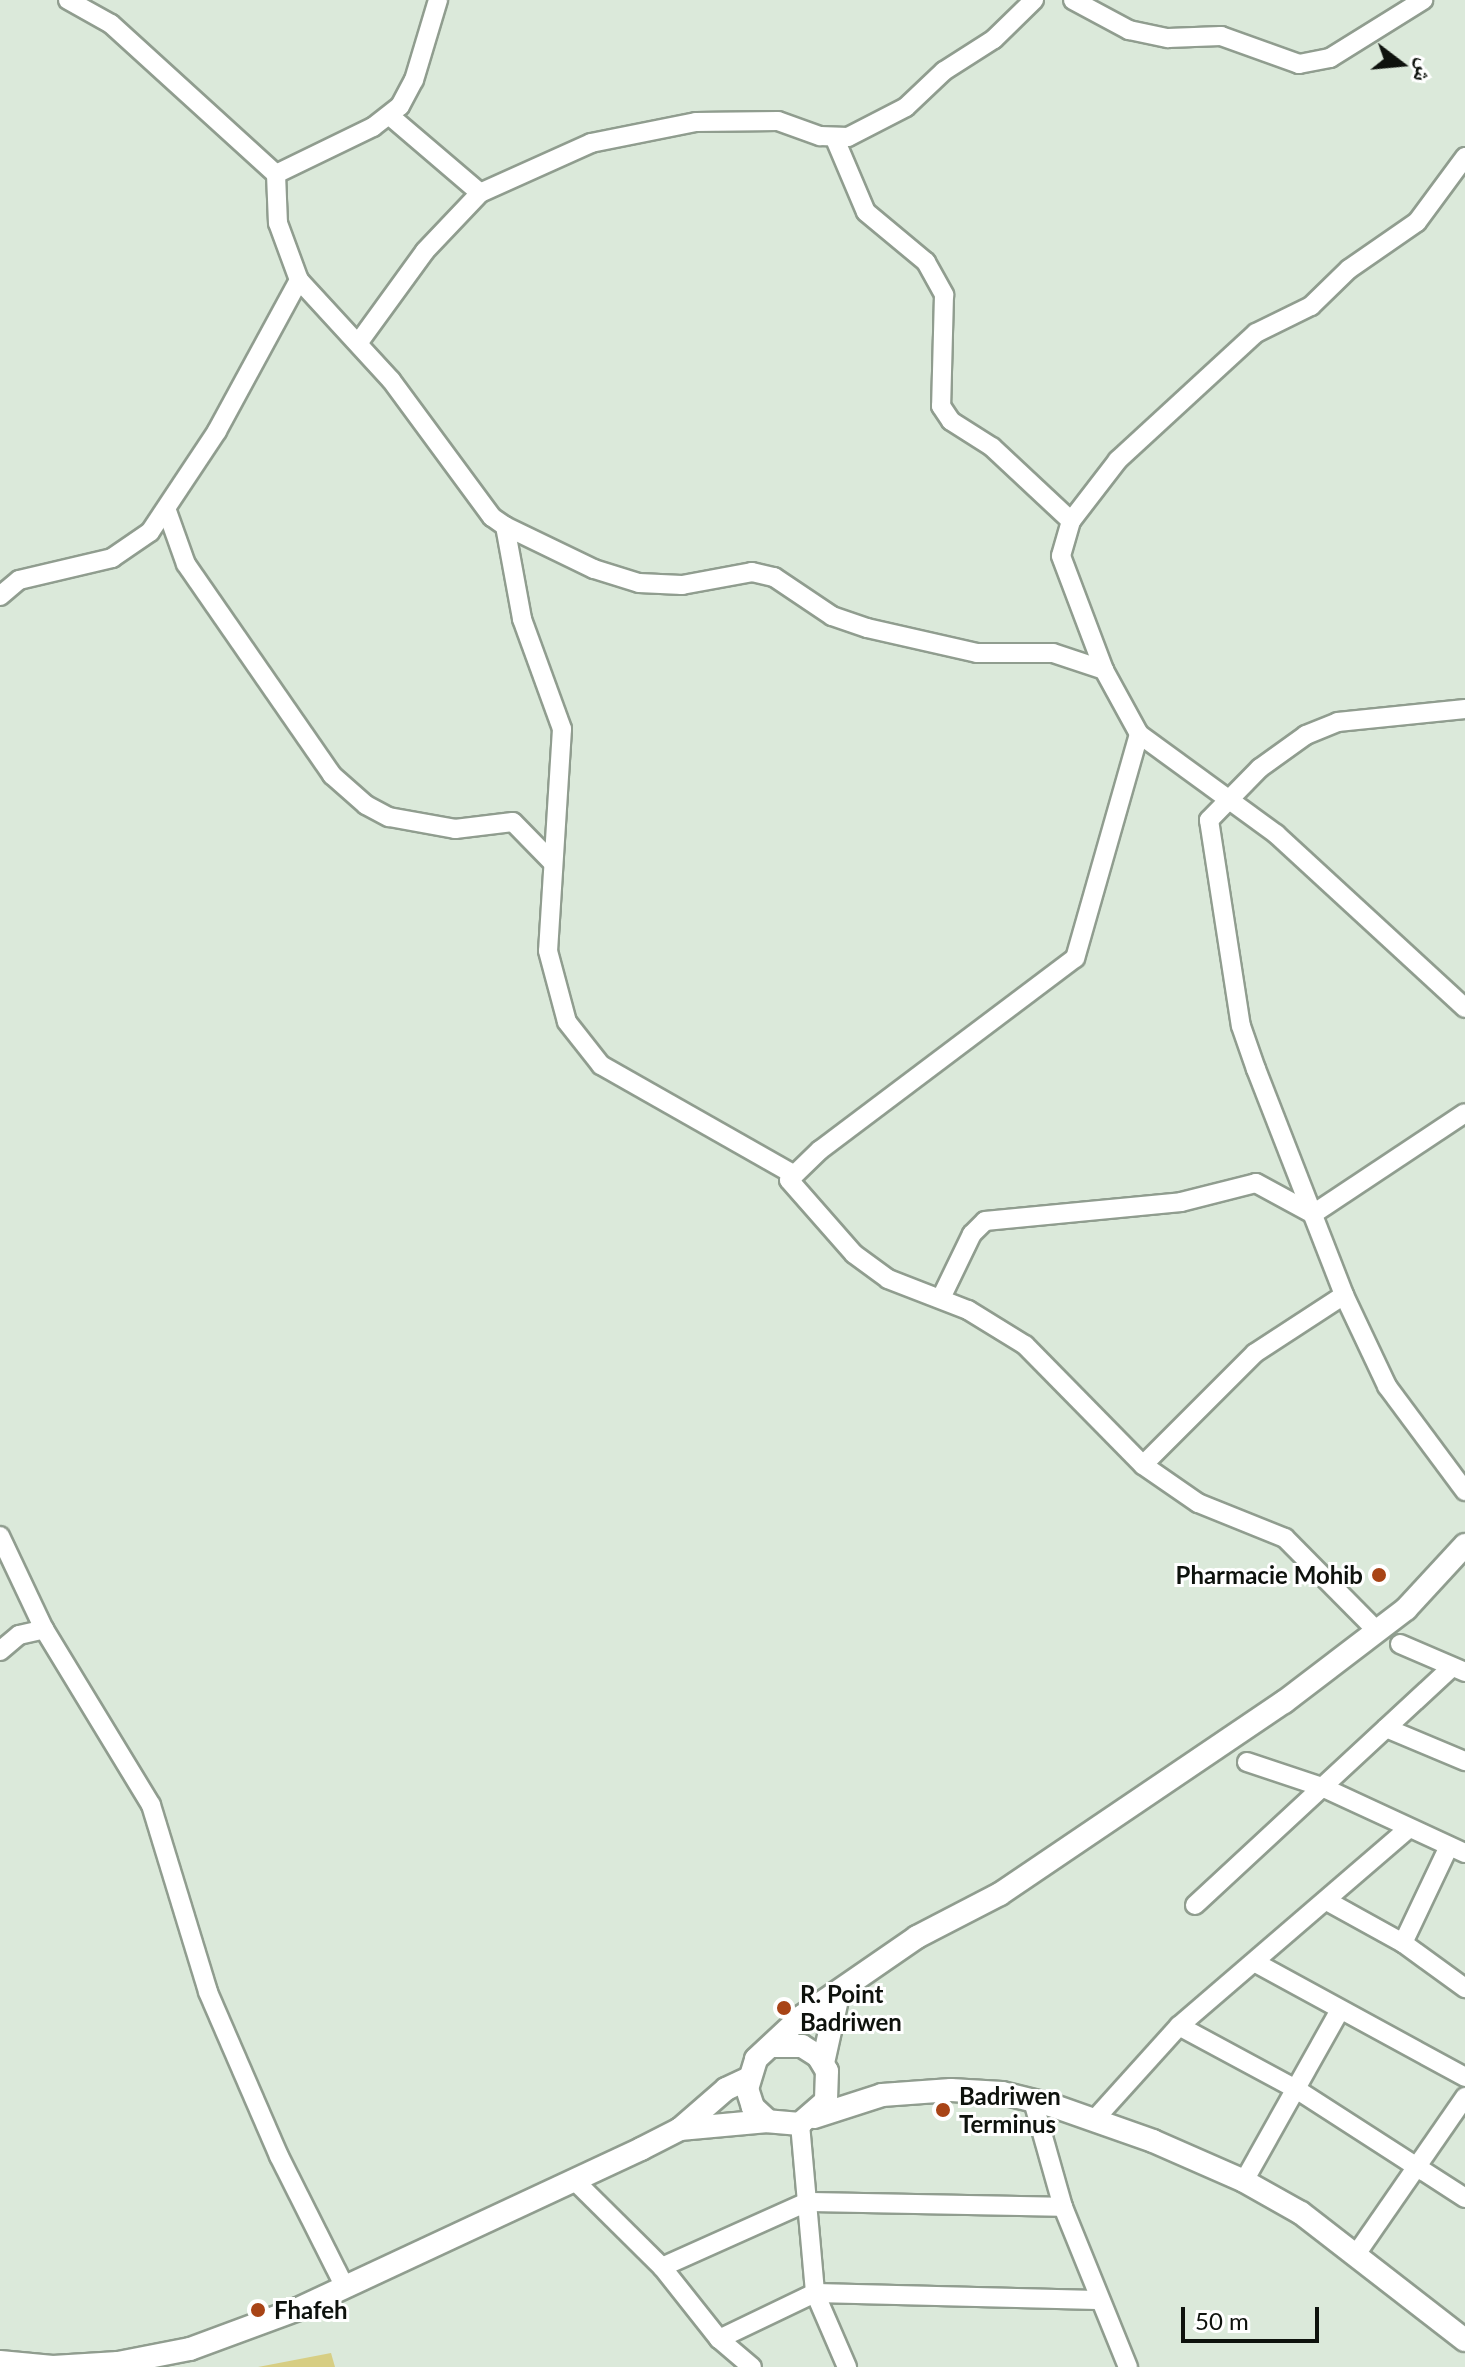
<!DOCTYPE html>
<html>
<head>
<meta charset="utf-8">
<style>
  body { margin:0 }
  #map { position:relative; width:1465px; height:2367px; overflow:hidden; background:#dbe9da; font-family:Lato,"Noto Naskh Arabic",sans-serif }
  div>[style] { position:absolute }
  .green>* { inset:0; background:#d7ce83 }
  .roads { filter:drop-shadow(2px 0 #909d8f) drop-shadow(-2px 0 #909d8f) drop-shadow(0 2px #909d8f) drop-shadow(0 -2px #909d8f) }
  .minor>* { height:18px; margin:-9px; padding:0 9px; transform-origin:9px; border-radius:9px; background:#fff }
  .tertiary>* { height:22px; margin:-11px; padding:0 11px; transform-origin:11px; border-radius:11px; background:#fff }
  .dots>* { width:22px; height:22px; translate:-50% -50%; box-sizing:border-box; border:4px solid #fff; border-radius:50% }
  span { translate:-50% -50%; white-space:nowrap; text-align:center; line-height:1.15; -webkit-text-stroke:6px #fff; paint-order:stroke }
  .poi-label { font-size:24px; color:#0e120d; font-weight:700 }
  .right { translate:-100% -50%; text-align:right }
  .left { translate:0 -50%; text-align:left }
  .north { position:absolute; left:1361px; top:24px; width:80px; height:80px; -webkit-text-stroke:6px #fff; paint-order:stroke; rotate:106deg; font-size:22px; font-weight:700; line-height:32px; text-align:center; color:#0e120d }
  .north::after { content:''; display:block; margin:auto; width:28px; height:36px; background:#0e120d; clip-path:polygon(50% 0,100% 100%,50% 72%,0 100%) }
  .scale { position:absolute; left:1181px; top:2307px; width:138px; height:36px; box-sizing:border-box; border:4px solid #0e120d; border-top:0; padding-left:10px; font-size:24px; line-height:28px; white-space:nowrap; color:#0e120d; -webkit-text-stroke:6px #fff; paint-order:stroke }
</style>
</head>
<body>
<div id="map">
  <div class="green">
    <div style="clip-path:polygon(331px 2353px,335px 2367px,258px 2367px)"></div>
  </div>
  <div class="roads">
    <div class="minor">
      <div style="left:68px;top:0;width:49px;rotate:29.2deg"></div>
      <div style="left:111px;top:24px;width:223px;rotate:42.3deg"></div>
      <div style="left:276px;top:174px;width:49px;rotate:87.7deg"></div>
      <div style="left:278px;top:223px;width:61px;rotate:69.8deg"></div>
      <div style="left:299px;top:280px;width:136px;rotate:47.4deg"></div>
      <div style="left:391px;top:380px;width:170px;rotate:53.6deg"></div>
      <div style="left:492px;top:517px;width:16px;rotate:35deg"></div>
      <div style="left:505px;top:526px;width:99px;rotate:25.8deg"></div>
      <div style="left:594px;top:569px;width:47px;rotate:17.3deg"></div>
      <div style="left:639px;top:583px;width:43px;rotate:2.7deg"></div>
      <div style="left:682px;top:585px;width:71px;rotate:-10.5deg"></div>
      <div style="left:752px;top:572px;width:23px;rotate:13deg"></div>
      <div style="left:774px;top:577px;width:70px;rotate:33.9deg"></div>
      <div style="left:832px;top:616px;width:37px;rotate:19deg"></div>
      <div style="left:867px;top:628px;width:113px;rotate:12.8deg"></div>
      <div style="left:977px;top:653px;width:76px"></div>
      <div style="left:1053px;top:653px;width:54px;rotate:18.4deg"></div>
      <div style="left:1073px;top:0;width:64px;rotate:28.2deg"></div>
      <div style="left:1129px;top:30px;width:40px;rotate:12deg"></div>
      <div style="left:1168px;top:38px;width:53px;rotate:-2.2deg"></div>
      <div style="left:1221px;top:36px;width:83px;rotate:19.7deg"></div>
      <div style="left:1299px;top:64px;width:32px;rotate:-11deg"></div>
      <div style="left:1330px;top:58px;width:110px;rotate:-31.9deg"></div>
      <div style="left:390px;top:116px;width:118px;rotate:40.5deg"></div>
      <div style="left:835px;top:139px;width:79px;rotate:67deg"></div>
      <div style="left:866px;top:212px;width:78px;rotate:39.8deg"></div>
      <div style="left:926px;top:262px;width:38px;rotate:61deg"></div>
      <div style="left:944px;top:295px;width:111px;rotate:91.5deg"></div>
      <div style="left:941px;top:406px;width:18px;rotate:56deg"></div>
      <div style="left:951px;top:421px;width:49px;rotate:32.4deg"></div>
      <div style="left:992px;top:447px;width:108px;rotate:43.1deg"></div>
      <div style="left:1465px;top:157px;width:81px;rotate:126.4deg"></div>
      <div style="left:1417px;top:222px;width:83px;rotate:145.3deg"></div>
      <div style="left:1349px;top:269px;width:53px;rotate:135.8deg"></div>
      <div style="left:1311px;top:306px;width:61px;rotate:153.9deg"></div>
      <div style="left:1256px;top:333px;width:188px;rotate:137.4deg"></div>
      <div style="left:1118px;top:460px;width:77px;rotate:127.6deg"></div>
      <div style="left:1071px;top:521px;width:36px;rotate:106deg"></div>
      <div style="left:1061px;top:556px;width:122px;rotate:69.3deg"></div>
      <div style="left:1104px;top:670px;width:73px;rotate:61.3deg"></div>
      <div style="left:1139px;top:734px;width:170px;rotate:36.1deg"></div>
      <div style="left:1276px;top:834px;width:257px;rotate:42.6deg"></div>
      <div style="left:276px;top:174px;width:108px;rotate:-25.9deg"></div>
      <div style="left:373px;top:127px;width:34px;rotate:-38deg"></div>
      <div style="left:400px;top:106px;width:30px;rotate:-62deg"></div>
      <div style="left:414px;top:80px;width:84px;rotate:-73.3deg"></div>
      <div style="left:359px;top:342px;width:112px;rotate:-54deg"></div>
      <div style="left:425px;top:251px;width:80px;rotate:-46.5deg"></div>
      <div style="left:480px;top:193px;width:122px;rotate:-24.2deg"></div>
      <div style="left:591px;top:143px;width:107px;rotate:-11.3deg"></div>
      <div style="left:696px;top:122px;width:82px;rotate:-0.7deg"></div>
      <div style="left:778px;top:121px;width:45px;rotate:19.7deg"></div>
      <div style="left:820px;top:136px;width:28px;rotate:2deg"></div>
      <div style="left:848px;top:137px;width:65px;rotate:-27.3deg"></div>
      <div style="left:906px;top:107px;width:52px;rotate:-43.5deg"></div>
      <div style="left:944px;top:71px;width:59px;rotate:-32.6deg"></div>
      <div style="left:994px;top:39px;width:56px;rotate:-44.3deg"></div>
      <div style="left:167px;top:511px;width:56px;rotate:70.3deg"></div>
      <div style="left:186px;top:564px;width:257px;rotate:55.3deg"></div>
      <div style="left:332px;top:775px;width:45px;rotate:41.4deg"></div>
      <div style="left:366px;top:805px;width:26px;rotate:28deg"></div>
      <div style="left:389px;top:817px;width:67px;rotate:10.3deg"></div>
      <div style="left:455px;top:829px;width:58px;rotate:-6.9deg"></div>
      <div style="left:513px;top:822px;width:56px;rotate:45.7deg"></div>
      <div style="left:505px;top:526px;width:95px;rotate:79.6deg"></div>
      <div style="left:522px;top:619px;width:117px;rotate:70deg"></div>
      <div style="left:562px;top:729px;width:222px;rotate:93.6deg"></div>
      <div style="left:548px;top:951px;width:73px;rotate:75deg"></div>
      <div style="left:567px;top:1022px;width:55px;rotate:51.7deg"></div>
      <div style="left:601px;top:1065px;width:219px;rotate:29.6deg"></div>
      <div style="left:0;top:596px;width:25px;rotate:-40deg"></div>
      <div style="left:19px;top:580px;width:96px;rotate:-13.3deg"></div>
      <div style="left:112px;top:558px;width:46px;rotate:-34.4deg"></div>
      <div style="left:150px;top:532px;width:121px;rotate:-56.4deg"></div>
      <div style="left:217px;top:431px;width:172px;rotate:-61.5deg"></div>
      <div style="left:1465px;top:709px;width:128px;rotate:174.2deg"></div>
      <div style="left:1338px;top:722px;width:35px;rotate:158deg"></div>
      <div style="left:1306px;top:735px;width:57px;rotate:144.3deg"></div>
      <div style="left:1260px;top:768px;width:73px;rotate:134.4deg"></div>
      <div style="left:1209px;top:820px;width:208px;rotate:81.2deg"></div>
      <div style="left:1241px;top:1026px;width:46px;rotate:70.8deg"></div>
      <div style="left:1256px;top:1069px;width:243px;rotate:68.7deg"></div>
      <div style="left:1344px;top:1295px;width:101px;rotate:64.7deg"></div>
      <div style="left:1387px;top:1386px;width:131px;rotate:53.4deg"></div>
      <div style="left:1139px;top:734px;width:233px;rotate:105.9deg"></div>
      <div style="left:1075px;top:958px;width:319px;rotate:143deg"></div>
      <div style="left:820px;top:1150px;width:43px;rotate:135.9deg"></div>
      <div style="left:789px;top:1180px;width:98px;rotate:48.7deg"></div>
      <div style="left:854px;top:1254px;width:42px;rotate:36.3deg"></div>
      <div style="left:888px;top:1279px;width:86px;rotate:21.2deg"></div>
      <div style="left:968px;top:1310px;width:67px;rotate:31.6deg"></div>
      <div style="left:1025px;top:1345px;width:168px;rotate:45.5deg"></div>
      <div style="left:1143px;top:1465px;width:67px;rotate:34.6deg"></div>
      <div style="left:1198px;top:1503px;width:94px;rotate:21.9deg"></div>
      <div style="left:1285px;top:1538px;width:131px;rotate:45.3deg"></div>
      <div style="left:941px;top:1298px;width:71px;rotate:-64.2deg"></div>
      <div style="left:972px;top:1234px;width:18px;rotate:-45deg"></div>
      <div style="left:985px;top:1221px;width:197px;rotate:-5.5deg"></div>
      <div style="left:1181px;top:1202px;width:77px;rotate:-14.2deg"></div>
      <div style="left:1256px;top:1183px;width:65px;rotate:28.5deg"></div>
      <div style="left:1313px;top:1214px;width:182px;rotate:-33.6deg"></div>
      <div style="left:1143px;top:1465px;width:158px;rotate:-45deg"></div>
      <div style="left:1255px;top:1353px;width:106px;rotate:-33.1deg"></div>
      <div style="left:0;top:1536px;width:103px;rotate:64.7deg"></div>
      <div style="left:44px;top:1629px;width:206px;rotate:58.7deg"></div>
      <div style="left:151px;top:1805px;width:195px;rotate:73deg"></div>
      <div style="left:208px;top:1992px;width:179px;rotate:66.6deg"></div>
      <div style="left:279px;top:2156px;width:147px;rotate:63.3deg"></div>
      <div style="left:1400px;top:1644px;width:71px;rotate:23.3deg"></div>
      <div style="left:0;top:1651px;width:25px;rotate:-40deg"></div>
      <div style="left:19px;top:1635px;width:26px;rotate:-13deg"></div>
      <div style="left:1386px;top:1728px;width:86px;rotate:22.7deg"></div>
      <div style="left:1247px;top:1762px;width:79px;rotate:18.4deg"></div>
      <div style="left:1322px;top:1787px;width:157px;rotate:24.8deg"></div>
      <div style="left:1327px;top:1901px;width:87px;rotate:28.9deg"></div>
      <div style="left:1403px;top:1943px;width:77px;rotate:36deg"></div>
      <div style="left:1195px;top:1905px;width:350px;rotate:-42.8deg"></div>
      <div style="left:1403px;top:1943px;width:107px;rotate:-64.6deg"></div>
      <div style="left:1256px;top:1963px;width:238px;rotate:28.6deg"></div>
      <div style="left:1179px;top:2026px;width:133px;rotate:28.3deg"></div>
      <div style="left:1296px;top:2089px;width:201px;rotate:32.8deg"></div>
      <div style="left:1033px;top:2101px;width:110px;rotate:74.2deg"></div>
      <div style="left:1063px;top:2207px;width:173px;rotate:67.9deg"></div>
      <div style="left:1094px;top:2120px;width:127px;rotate:-47.9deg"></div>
      <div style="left:1179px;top:2026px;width:302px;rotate:-40.7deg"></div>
      <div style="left:800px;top:2124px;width:170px;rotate:84.9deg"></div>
      <div style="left:815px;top:2293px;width:81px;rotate:66.6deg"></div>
      <div style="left:575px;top:2181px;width:122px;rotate:44.7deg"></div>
      <div style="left:662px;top:2267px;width:92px;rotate:51.6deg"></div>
      <div style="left:719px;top:2339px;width:43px;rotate:40.3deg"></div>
      <div style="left:1244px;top:2181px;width:196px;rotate:-60.7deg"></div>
      <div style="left:1357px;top:2253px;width:190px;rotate:-55.3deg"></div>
      <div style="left:662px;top:2267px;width:159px;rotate:-24.1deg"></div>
      <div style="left:807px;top:2202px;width:256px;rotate:1.1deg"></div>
      <div style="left:719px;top:2339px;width:106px;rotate:-25.6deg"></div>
      <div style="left:815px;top:2293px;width:283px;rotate:1.4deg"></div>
    </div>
    <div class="tertiary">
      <div style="left:774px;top:2046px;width:28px"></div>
      <div style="left:802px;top:2046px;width:19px;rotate:32deg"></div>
      <div style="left:818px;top:2056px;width:17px;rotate:59deg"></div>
      <div style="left:827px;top:2071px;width:30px;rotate:92deg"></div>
      <div style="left:826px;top:2101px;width:35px;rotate:139deg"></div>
      <div style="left:800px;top:2124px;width:32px;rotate:-175deg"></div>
      <div style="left:768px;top:2121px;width:21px;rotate:-137deg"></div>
      <div style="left:753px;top:2107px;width:19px;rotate:-108deg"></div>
      <div style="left:747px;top:2089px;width:31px;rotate:-73deg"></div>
      <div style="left:756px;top:2059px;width:62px;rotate:-43deg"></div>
      <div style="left:801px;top:2017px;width:141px;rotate:-34.6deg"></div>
      <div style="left:917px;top:1937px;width:93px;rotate:-27.4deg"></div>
      <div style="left:1000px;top:1894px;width:343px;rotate:-34.1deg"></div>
      <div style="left:1284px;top:1702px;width:153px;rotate:-37.3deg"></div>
      <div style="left:1406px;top:1609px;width:87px;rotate:-47.3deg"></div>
      <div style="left:823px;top:2063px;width:70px;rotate:-77.6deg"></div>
      <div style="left:814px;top:2117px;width:71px;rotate:-17.9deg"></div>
      <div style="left:882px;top:2095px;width:69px;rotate:-4.1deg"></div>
      <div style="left:951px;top:2090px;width:51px;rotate:3.4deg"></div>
      <div style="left:1002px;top:2093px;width:50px;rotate:13.8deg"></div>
      <div style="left:1051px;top:2105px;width:108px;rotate:19.4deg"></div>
      <div style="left:1153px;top:2141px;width:99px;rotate:23.7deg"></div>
      <div style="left:1244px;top:2181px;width:65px;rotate:29.3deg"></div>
      <div style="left:1301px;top:2213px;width:207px;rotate:37.8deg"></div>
      <div style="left:680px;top:2129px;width:88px;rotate:-5.2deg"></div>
      <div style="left:0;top:2362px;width:53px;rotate:5.4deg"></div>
      <div style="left:53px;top:2367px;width:65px;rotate:-3.5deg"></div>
      <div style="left:118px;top:2363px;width:73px;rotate:-11deg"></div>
      <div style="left:190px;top:2349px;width:115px;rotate:-20.3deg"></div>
      <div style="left:298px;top:2309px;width:378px;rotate:-25deg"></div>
      <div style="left:641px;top:2149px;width:44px;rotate:-27.1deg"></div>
      <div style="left:680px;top:2129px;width:61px;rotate:-41deg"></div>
      <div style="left:726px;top:2089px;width:23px;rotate:-25deg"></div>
    </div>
  </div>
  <div class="dots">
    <div style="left:1379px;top:1575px;background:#a84416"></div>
    <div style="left:784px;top:2008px;background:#a84416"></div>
    <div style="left:943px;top:2110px;background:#a84416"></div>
    <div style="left:258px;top:2310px;background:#a84416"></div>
  </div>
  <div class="poi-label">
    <span class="right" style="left:1363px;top:1575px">Pharmacie Mohib</span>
    <span class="left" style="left:800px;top:2008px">R. Point<br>Badriwen</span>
    <span class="left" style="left:959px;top:2110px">Badriwen<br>Terminus</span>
    <span class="left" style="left:274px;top:2310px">Fhafeh</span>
  </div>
  <div class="north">ش</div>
  <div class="scale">50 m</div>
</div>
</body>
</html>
